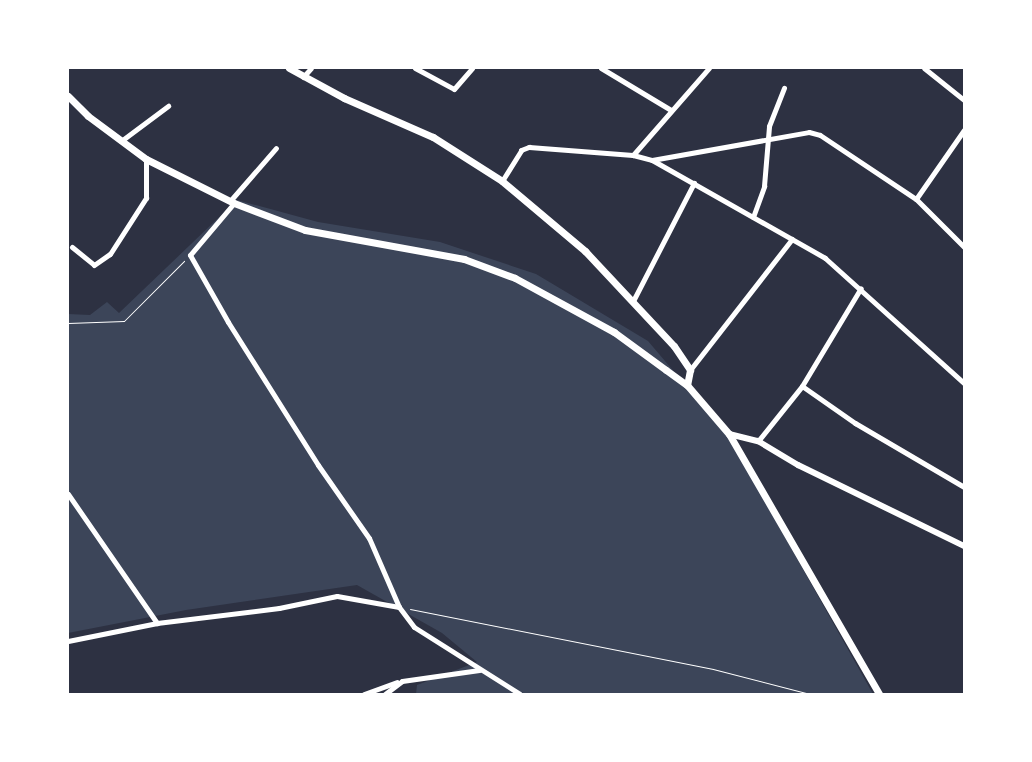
<!DOCTYPE html>
<html>
<head>
<meta charset="utf-8">
<style>
  body { margin:0 }
  #map { position:relative; width:1032px; height:762px; overflow:hidden; background:#2d3142; font-family:"PT Sans",sans-serif }
  div>[style] { position:absolute }
  .green>* { inset:0; background:#3c4559 }
  .path>* { height:1px; margin:-0.5px; padding:0 0.5px; transform-origin:0.5px; border-radius:0.5px; background:#fff }
  .minor>* { height:5px; margin:-2.5px; padding:0 2.5px; transform-origin:2.5px; border-radius:2.5px; background:#fff }
  .tertiary>* { height:6px; margin:-3px; padding:0 3px; transform-origin:3px; border-radius:3px; background:#fff }
  .secondary>* { height:7px; margin:-3.5px; padding:0 3.5px; transform-origin:3.5px; border-radius:3.5px; background:#fff }
  span { translate:-50% -50%; white-space:nowrap; text-align:center; line-height:1.15; -webkit-text-stroke:4px #fff; paint-order:stroke }
  .frame { position:absolute; inset:0; border:69px solid #fff; pointer-events:none }
</style>
</head>
<body>
<div id="map">
  <div class="green">
    <div style="clip-path:polygon(237px 200px,318px 222px,440px 242px,536px 274px,648px 341px,727px 434px,873px 694px,416px 694px,417px 685px,477px 662px,442px 633px,357px 585px,186px 610px,68px 633px,68px 314px,90px 315px,107px 302px,119px 313px)"></div>
  </div>
  <div class="path">
    <div style="left:68px;top:323px;width:56px;rotate:-2deg"></div>
    <div style="left:124px;top:321px;width:85px;rotate:-45deg"></div>
    <div style="left:410px;top:609px;width:309px;rotate:11.2deg"></div>
    <div style="left:713px;top:669px;width:100px;rotate:14.5deg"></div>
  </div>
  <div class="minor">
    <div style="left:415px;top:68px;width:44px;rotate:28.3deg"></div>
    <div style="left:454px;top:89px;width:28px;rotate:-49deg"></div>
    <div style="left:601px;top:68px;width:82px;rotate:31deg"></div>
    <div style="left:924px;top:68px;width:51px;rotate:38.7deg"></div>
    <div style="left:303px;top:77px;width:12px;rotate:-48deg"></div>
    <div style="left:121px;top:141px;width:59px;rotate:-36.7deg"></div>
    <div style="left:633px;top:155px;width:116px;rotate:-48.9deg"></div>
    <div style="left:652px;top:160px;width:199px;rotate:29.5deg"></div>
    <div style="left:825px;top:258px;width:187px;rotate:42deg"></div>
    <div style="left:502px;top:181px;width:36px;rotate:-58deg"></div>
    <div style="left:521px;top:150px;width:9px;rotate:-21deg"></div>
    <div style="left:529px;top:147px;width:104px;rotate:4.4deg"></div>
    <div style="left:633px;top:155px;width:20px;rotate:15deg"></div>
    <div style="left:652px;top:160px;width:159px;rotate:-10.1deg"></div>
    <div style="left:809px;top:132px;width:11px;rotate:15deg"></div>
    <div style="left:820px;top:135px;width:115px;rotate:33.7deg"></div>
    <div style="left:916px;top:199px;width:68px;rotate:45deg"></div>
    <div style="left:916px;top:199px;width:84px;rotate:-55.2deg"></div>
    <div style="left:230px;top:201px;width:70px;rotate:-49deg"></div>
    <div style="left:234px;top:203px;width:68px;rotate:130.2deg"></div>
    <div style="left:190px;top:255px;width:77px;rotate:60.4deg"></div>
    <div style="left:228px;top:322px;width:169px;rotate:57.8deg"></div>
    <div style="left:318px;top:465px;width:89px;rotate:55.1deg"></div>
    <div style="left:369px;top:538px;width:75px;rotate:66.5deg"></div>
    <div style="left:399px;top:607px;width:25px;rotate:53deg"></div>
    <div style="left:414px;top:627px;width:125px;rotate:32.3deg"></div>
    <div style="left:753px;top:217px;width:33px;rotate:-70deg"></div>
    <div style="left:764px;top:186px;width:60px;rotate:-85.2deg"></div>
    <div style="left:769px;top:126px;width:41px;rotate:-68.5deg"></div>
    <div style="left:72px;top:247px;width:28px;rotate:39deg"></div>
    <div style="left:94px;top:265px;width:19px;rotate:-35deg"></div>
    <div style="left:110px;top:254px;width:67px;rotate:-57.3deg"></div>
    <div style="left:146px;top:198px;width:39px;rotate:-90deg"></div>
    <div style="left:633px;top:301px;width:133px;rotate:-62.7deg"></div>
    <div style="left:690px;top:370px;width:166px;rotate:-52.1deg"></div>
    <div style="left:802px;top:386px;width:65px;rotate:34.9deg"></div>
    <div style="left:855px;top:423px;width:126px;rotate:30.4deg"></div>
    <div style="left:758px;top:441px;width:70px;rotate:-51.3deg"></div>
    <div style="left:802px;top:386px;width:114px;rotate:-59deg"></div>
    <div style="left:68px;top:494px;width:157px;rotate:55.4deg"></div>
    <div style="left:68px;top:641px;width:91px;rotate:-11.4deg"></div>
    <div style="left:157px;top:623px;width:123px;rotate:-7deg"></div>
    <div style="left:279px;top:608px;width:59px;rotate:-11.7deg"></div>
    <div style="left:337px;top:596px;width:63px;rotate:10.1deg"></div>
    <div style="left:364px;top:694px;width:35px;rotate:-20deg"></div>
    <div style="left:385px;top:694px;width:21px;rotate:-37deg"></div>
    <div style="left:402px;top:681px;width:78px;rotate:-8.1deg"></div>
  </div>
  <div class="tertiary">
    <div style="left:729px;top:434px;width:30px;rotate:14deg"></div>
    <div style="left:758px;top:441px;width:47px;rotate:31deg"></div>
    <div style="left:798px;top:465px;width:185px;rotate:26deg"></div>
  </div>
  <div class="secondary">
    <div style="left:289px;top:68px;width:63px;rotate:28.6deg"></div>
    <div style="left:344px;top:98px;width:97px;rotate:23.7deg"></div>
    <div style="left:433px;top:137px;width:82px;rotate:32.5deg"></div>
    <div style="left:502px;top:181px;width:109px;rotate:40.1deg"></div>
    <div style="left:585px;top:251px;width:130px;rotate:46.9deg"></div>
    <div style="left:674px;top:346px;width:29px;rotate:56deg"></div>
    <div style="left:690px;top:370px;width:15px;rotate:101deg"></div>
    <div style="left:68px;top:96px;width:28px;rotate:45deg"></div>
    <div style="left:88px;top:116px;width:72px;rotate:36.6deg"></div>
    <div style="left:146px;top:159px;width:98px;rotate:26.6deg"></div>
    <div style="left:234px;top:203px;width:76px;rotate:20.8deg"></div>
    <div style="left:305px;top:230px;width:162px;rotate:10.3deg"></div>
    <div style="left:464px;top:259px;width:54px;rotate:20.4deg"></div>
    <div style="left:515px;top:278px;width:113px;rotate:28.6deg"></div>
    <div style="left:614px;top:332px;width:64px;rotate:36.2deg"></div>
    <div style="left:666px;top:370px;width:26px;rotate:36deg"></div>
    <div style="left:687px;top:385px;width:65px;rotate:49.4deg"></div>
    <div style="left:729px;top:434px;width:300px;rotate:60deg"></div>
  </div>
  <div class="frame"></div>
</div>
</body>
</html>
